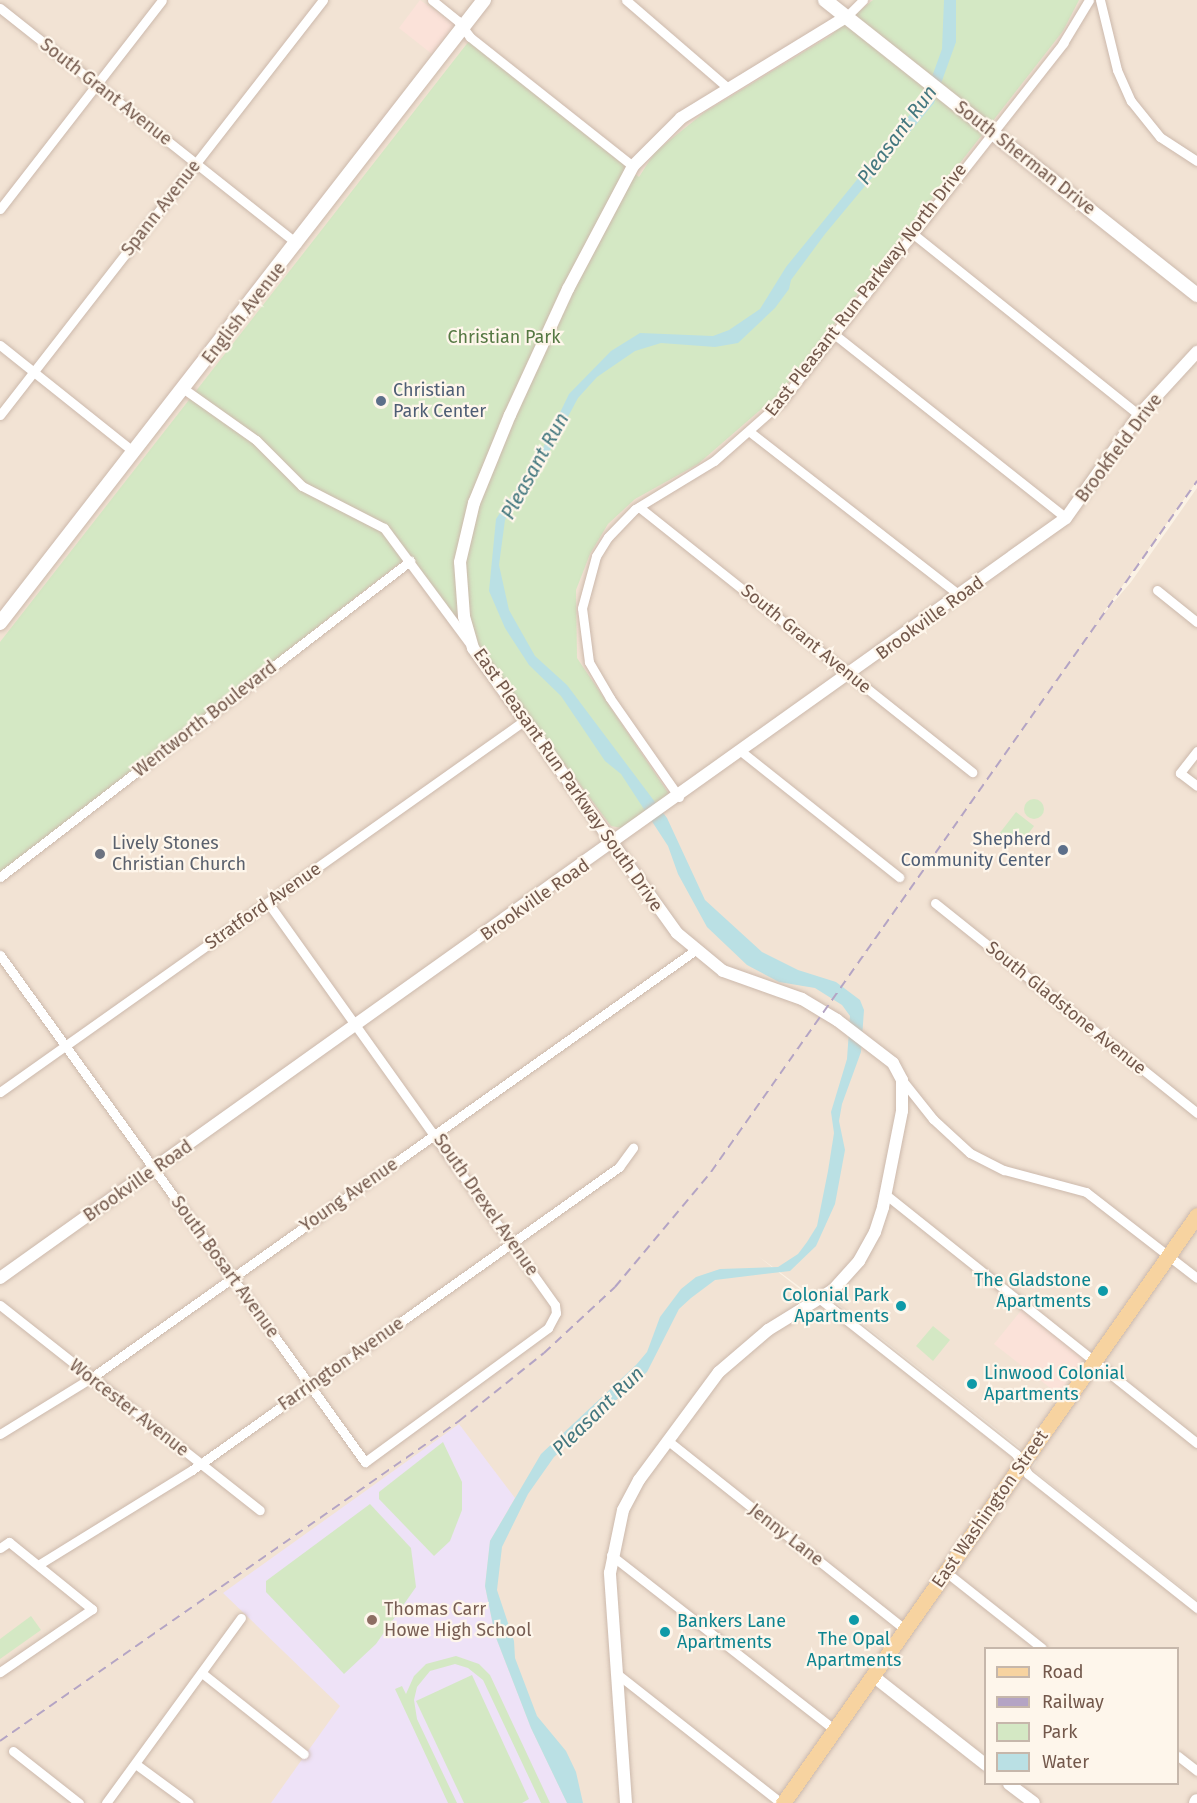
<!DOCTYPE html>
<style>
body{margin:0}
#map{position:relative;width:1197px;height:1803px;overflow:hidden;background:#fbf2e5;font-family:"Fira Sans",sans-serif}
div>[style]{position:absolute}
.residential>*{inset:0;background:#f2e3d4}
.commercial>*{inset:0;background:#fbe2d9}
.education>*{inset:0;background:#eee2f7}
.green>*{inset:0;background:#d4e8c4}
.round{border-radius:50%}
.water>*{inset:0;background:#bae0e4}
.roads{filter:drop-shadow(0 0 2px #ccb9ac) drop-shadow(0 0 2px #ccb9ac)}
.minor>*{height:9px;margin:-4.5px;padding:0 4.5px;transform-origin:4.5px;border-radius:4.5px;background:#fff}
.tertiary>*{height:12px;margin:-6px;padding:0 6px;transform-origin:6px;border-radius:6px;background:#fff}
.secondary>*{height:14px;margin:-7px;padding:0 7px;transform-origin:7px;border-radius:7px;background:#fff}
.primary>*{height:15px;margin:-7.5px;padding:0 7.5px;transform-origin:7.5px;border-radius:7.5px;background:#f7d3a0}
.rail>*{height:2px;margin-top:-1px;transform-origin:0;background:repeating-linear-gradient(90deg,#b4a4c4 0 9px,transparent 0 15px)}
.dots>*{width:16px;height:16px;translate:-50% -50%;box-sizing:border-box;border:3px solid #fef6eb;border-radius:50%}
span{translate:-50% -50%;white-space:nowrap;text-align:center;line-height:1.15;-webkit-text-stroke:4.5px #fef6eb;paint-order:stroke}
.street-label{font-size:18px;color:#73584b}
.park-label{font-size:18px;color:#557843}
.service-label{font-size:18px;color:#4e5e75}
.left{translate:0 -50%;text-align:left}
.right{translate:-100% -50%;text-align:right}
.worship-label{font-size:18px;color:#5b616d}
.culture-label{font-size:18px;color:#0d838f}
.education-label{font-size:18px;color:#785e54}
.water-label{font-size:20px;color:#43777f;font-style:italic}
.legend{position:absolute;left:984px;top:1647px;width:195px;height:138px;box-sizing:border-box;background:#fef6eb;border:2px solid #c6b7ab;margin:0;padding:8px 10px;list-style:none;font-size:18px;color:#73584b}
.legend li{display:flex;align-items:center;gap:12px;height:30px}
.legend b{width:30px;border:2px solid #c6b7ab}
</style>
<div id="map">
<div class="residential">
<i style="clip-path:polygon(evenodd,0 0,1197px 0,1197px 481px,1096px 623px,1131px 582px,1197px 488px,1197px 1600px,1032px 1469px,1037px 1461px,834px 1301px,819px 1291px,812px 1296px,758px 1256px,1013px 1458px,1025px 1478px,1197px 1612px,1197px 1803px,0 1803px,0 0,986px 1648px,1178px 1648px,1178px 1784px,986px 1784px,986px 1648px)"></i>
</div>
<div class="commercial">
<i style="clip-path:polygon(420px 0,455px 24px,432px 54px,399px 28px)"></i>
<i style="clip-path:polygon(1023px 1308px,1084px 1357px,1058px 1394px,994px 1344px)"></i>
</div>
<div class="education">
<i style="clip-path:polygon(459px 1424px,515px 1498px,490px 1541px,485px 1586px,495px 1635px,531px 1728px,567px 1803px,271px 1803px,340px 1706px,223px 1593px)"></i>
</div>
<div class="green">
<i style="clip-path:polygon(873px 0,1079px 0,1063px 31px,782px 391px,698px 464px,635px 499px,608px 524px,590px 554px,576px 590px,577px 658px,671px 797px,622px 828px,611px 826px,409px 556px,0 873px,0 642px,469px 41px,639px 177px,655px 152px,705px 112px,830px 36px)"></i>
<i class="round" style="left:1024px;top:799px;width:20px;height:20px"></i>
<i style="clip-path:polygon(1016px 812px,1034px 826px,1018px 848px,999px 834px)"></i>
<i style="clip-path:polygon(933px 1326px,950px 1340px,933px 1361px,916px 1346px)"></i>
<i style="clip-path:polygon(443px 1442px,462px 1482px,462px 1510px,450px 1541px,434px 1556px,379px 1499px,379px 1492px)"></i>
<i style="clip-path:polygon(370px 1504px,411px 1548px,416px 1587px,376px 1644px,344px 1674px,266px 1592px,266px 1581px)"></i>
<i style="clip-path:polygon(31px 1616px,41px 1630px,0 1659px,0 1639px)"></i>
<i style="clip-path:polygon(456px 1656px,479px 1664px,490px 1675px,550px 1803px,541px 1803px,483px 1680px,468px 1668px,455px 1664px,430px 1671px,417px 1687px,414px 1700px,417px 1719px,457px 1803px,448px 1803px,395px 1689px,402px 1686px,406px 1694px,414px 1676px,426px 1664px)"></i>
<i style="clip-path:polygon(472px 1675px,529px 1799px,522px 1803px,464px 1803px,416px 1701px)"></i>
</div>
<div class="water">
<i style="clip-path:polygon(944px 0,956px 0,956px 42px,934px 103px,825px 234px,791px 280px,789px 289px,775px 308px,738px 343px,715px 347px,661px 343px,635px 351px,597px 377px,578px 398px,547px 456px,505px 520px,499px 565px,509px 610px,535px 656px,567px 685px,667px 818px,705px 900px,762px 952px,798px 970px,836px 982px,860px 1000px,864px 1010px,861px 1052px,842px 1104px,839px 1121px,845px 1150px,835px 1204px,816px 1246px,790px 1271px,715px 1280px,691px 1298px,679px 1309px,647px 1372px,554px 1457px,528px 1494px,502px 1547px,497px 1590px,514px 1641px,515px 1658px,537px 1716px,566px 1751px,576px 1772px,583px 1803px,567px 1803px,531px 1728px,495px 1635px,485px 1586px,490px 1541px,541px 1454px,636px 1365px,647px 1352px,660px 1317px,681px 1289px,696px 1277px,720px 1269px,778px 1267px,798px 1254px,807px 1242px,817px 1226px,828px 1171px,834px 1133px,831px 1112px,847px 1059px,850px 1016px,842px 1005px,815px 988px,779px 982px,747px 965px,707px 927px,678px 874px,668px 846px,621px 774px,605px 761px,561px 696px,529px 665px,505px 628px,489px 591px,496px 519px,541px 452px,569px 394px,611px 351px,640px 333px,713px 336px,729px 330px,760px 309px,786px 267px,925px 96px,942px 49px)"></i>
</div>
<div class="roads">
<div class="minor">
<i style="left:432px;top:0;width:33px;rotate:39deg"></i>
<i style="left:458px;top:21px;width:20px;rotate:53deg"></i>
<i style="left:470px;top:37px;width:208px;rotate:38.4deg"></i>
<i style="left:626px;top:0;width:135px;rotate:40.8deg"></i>
<i style="left:1100px;top:0;width:72px;rotate:76.3deg"></i>
<i style="left:1117px;top:70px;width:34px;rotate:66deg"></i>
<i style="left:1131px;top:101px;width:46px;rotate:51.1deg"></i>
<i style="left:1160px;top:137px;width:44px;rotate:33deg"></i>
<i style="left:0;top:8px;width:379px;rotate:38.4deg"></i>
<i style="left:846px;top:17px;width:24px;rotate:-45deg"></i>
<i style="left:0;top:209px;width:264px;rotate:-52.2deg"></i>
<i style="left:912px;top:233px;width:291px;rotate:38.7deg"></i>
<i style="left:834px;top:334px;width:296px;rotate:38.4deg"></i>
<i style="left:0;top:345px;width:171px;rotate:38.6deg"></i>
<i style="left:184px;top:389px;width:88px;rotate:35.3deg"></i>
<i style="left:256px;top:440px;width:65px;rotate:45deg"></i>
<i style="left:302px;top:486px;width:92px;rotate:27.1deg"></i>
<i style="left:384px;top:528px;width:141px;rotate:53.4deg"></i>
<i style="left:0;top:415px;width:526px;rotate:-52.11deg"></i>
<i style="left:750px;top:432px;width:267px;rotate:37.9deg"></i>
<i style="left:639px;top:507px;width:426px;rotate:38.5deg"></i>
<i style="left:1157px;top:590px;width:51px;rotate:38.7deg"></i>
<i style="left:1197px;top:751px;width:28px;rotate:128deg"></i>
<i style="left:1180px;top:773px;width:21px;rotate:37deg"></i>
<i style="left:742px;top:752px;width:201px;rotate:38.5deg"></i>
<i style="left:679px;top:797px;width:121px;rotate:-124.9deg"></i>
<i style="left:610px;top:698px;width:42px;rotate:-120.3deg"></i>
<i style="left:589px;top:662px;width:54px;rotate:-97.4deg"></i>
<i style="left:582px;top:608px;width:54px;rotate:-74.9deg"></i>
<i style="left:596px;top:556px;width:22px;rotate:-58deg"></i>
<i style="left:608px;top:537px;width:39px;rotate:-46deg"></i>
<i style="left:635px;top:509px;width:92px;rotate:-31.3deg"></i>
<i style="left:714px;top:461px;width:89px;rotate:-41.4deg"></i>
<i style="left:781px;top:402px;width:457px;rotate:-51.8deg"></i>
<i style="left:1063px;top:43px;width:50px;rotate:-58.8deg"></i>
<i style="left:0;top:877px;width:518px;rotate:-37.62deg"></i>
<i style="left:935px;top:903px;width:336px;rotate:38.7deg"></i>
<i style="left:0;top:955px;width:625px;rotate:54.25deg"></i>
<i style="left:365px;top:1462px;width:227px;rotate:-36.2deg"></i>
<i style="left:548px;top:1328px;width:17px;rotate:-62deg"></i>
<i style="left:556px;top:1313px;width:8px;rotate:-97deg"></i>
<i style="left:555px;top:1305px;width:494px;rotate:-125.5deg"></i>
<i style="left:902px;top:1080px;width:50px;rotate:51.5deg"></i>
<i style="left:933px;top:1119px;width:50px;rotate:42.6deg"></i>
<i style="left:970px;top:1153px;width:38px;rotate:27deg"></i>
<i style="left:1004px;top:1170px;width:85px;rotate:15deg"></i>
<i style="left:1086px;top:1192px;width:140px;rotate:37.8deg"></i>
<i style="left:0;top:1092px;width:643px;rotate:-35.32deg"></i>
<i style="left:885px;top:1194px;width:399px;rotate:38.6deg"></i>
<i style="left:820px;top:1299px;width:250px;rotate:38.3deg"></i>
<i style="left:1016px;top:1454px;width:23px;rotate:59deg"></i>
<i style="left:1028px;top:1474px;width:216px;rotate:38.4deg"></i>
<i style="left:0;top:1305px;width:331px;rotate:38.3deg"></i>
<i style="left:0;top:1434px;width:107px;rotate:-31.6deg"></i>
<i style="left:91px;top:1378px;width:739px;rotate:-35.3deg"></i>
<i style="left:667px;top:1440px;width:304px;rotate:38.5deg"></i>
<i style="left:0;top:1548px;width:11px;rotate:-34deg"></i>
<i style="left:9px;top:1542px;width:107px;rotate:38.9deg"></i>
<i style="left:92px;top:1609px;width:112px;rotate:145.6deg"></i>
<i style="left:611px;top:1555px;width:284px;rotate:38deg"></i>
<i style="left:38px;top:1565px;width:181px;rotate:-31.7deg"></i>
<i style="left:192px;top:1470px;width:524px;rotate:-35.36deg"></i>
<i style="left:619px;top:1167px;width:24px;rotate:-54deg"></i>
<i style="left:946px;top:1572px;width:122px;rotate:38.4deg"></i>
<i style="left:202px;top:1673px;width:130px;rotate:38.5deg"></i>
<i style="left:616px;top:1673px;width:210px;rotate:38.2deg"></i>
<i style="left:13px;top:1751px;width:84px;rotate:38.2deg"></i>
<i style="left:1178px;top:1756px;width:24px;rotate:38deg"></i>
<i style="left:137px;top:1765px;width:64px;rotate:36.2deg"></i>
<i style="left:106px;top:1803px;width:229px;rotate:-53.9deg"></i>
</div>
<div class="tertiary">
<i style="left:0;top:1278px;width:1309px;rotate:-35.49deg"></i>
<i style="left:1066px;top:518px;width:126px;rotate:-54.7deg"></i>
<i style="left:1139px;top:415px;width:86px;rotate:-47.4deg"></i>
<i style="left:873px;top:1676px;width:144px;rotate:38.2deg"></i>
<i style="left:1009px;top:1784px;width:31px;rotate:37deg"></i>
<i style="left:626px;top:1803px;width:231px;rotate:-94deg"></i>
<i style="left:610px;top:1573px;width:64px;rotate:-78.3deg"></i>
<i style="left:623px;top:1510px;width:34px;rotate:-62deg"></i>
<i style="left:639px;top:1480px;width:134px;rotate:-53.5deg"></i>
<i style="left:719px;top:1372px;width:65px;rotate:-40.6deg"></i>
<i style="left:768px;top:1330px;width:76px;rotate:-31.6deg"></i>
<i style="left:833px;top:1290px;width:39px;rotate:-48deg"></i>
<i style="left:859px;top:1261px;width:33px;rotate:-61deg"></i>
<i style="left:875px;top:1232px;width:26px;rotate:-72deg"></i>
<i style="left:883px;top:1207px;width:98px;rotate:-78.8deg"></i>
<i style="left:902px;top:1111px;width:31px;rotate:-90deg"></i>
<i style="left:902px;top:1080px;width:19px;rotate:-118deg"></i>
<i style="left:893px;top:1063px;width:71px;rotate:-142.5deg"></i>
<i style="left:837px;top:1020px;width:41px;rotate:-149deg"></i>
<i style="left:802px;top:999px;width:84px;rotate:-160.5deg"></i>
<i style="left:723px;top:971px;width:60px;rotate:-140.4deg"></i>
<i style="left:677px;top:933px;width:350px;rotate:-125.6deg"></i>
<i style="left:473px;top:648px;width:33px;rotate:-106deg"></i>
<i style="left:464px;top:616px;width:54px;rotate:-94.2deg"></i>
<i style="left:460px;top:562px;width:61px;rotate:-76.7deg"></i>
<i style="left:474px;top:503px;width:95px;rotate:-67.8deg"></i>
<i style="left:510px;top:415px;width:139px;rotate:-65.3deg"></i>
<i style="left:568px;top:289px;width:139px;rotate:-62.1deg"></i>
<i style="left:633px;top:166px;width:68px;rotate:-45deg"></i>
<i style="left:681px;top:118px;width:193px;rotate:-31.5deg"></i>
</div>
<div class="secondary">
<i style="left:825px;top:0;width:475px;rotate:38.4deg"></i>
<i style="left:0;top:623px;width:789px;rotate:-52.16deg"></i>
<i style="left:1196px;top:1803px;width:2px;rotate:-63deg"></i>
</div>
<div class="primary">
<i style="left:783px;top:1803px;width:719px;rotate:-54.85deg"></i>
</div>
</div>
<div class="rail">
<i style="left:0;top:1741px;width:560px;rotate:-34.88deg"></i>
<i style="left:459px;top:1421px;width:109px;rotate:-38.7deg"></i>
<i style="left:544px;top:1353px;width:97px;rotate:-42.9deg"></i>
<i style="left:615px;top:1287px;width:150px;rotate:-50.1deg"></i>
<i style="left:711px;top:1172px;width:845px;rotate:-54.88deg"></i>
</div>
<div class="dots">
<i style="left:381px;top:401px;background:#5c6f8a"></i>
<i style="left:1063px;top:850px;background:#5c6f8a"></i>
<i style="left:100px;top:854px;background:#6b7280"></i>
<i style="left:1103px;top:1291px;background:#0f9aa8"></i>
<i style="left:901px;top:1306px;background:#0f9aa8"></i>
<i style="left:972px;top:1384px;background:#0f9aa8"></i>
<i style="left:372px;top:1620px;background:#8d6e63"></i>
<i style="left:854px;top:1620px;background:#0f9aa8"></i>
<i style="left:665px;top:1632px;background:#0f9aa8"></i>
</div>
<div class="street-label">
<span style="left:106px;top:92px;rotate:38deg">South Grant Avenue</span>
<span style="left:1025px;top:158px;rotate:38deg">South Sherman Drive</span>
<span style="left:161px;top:208px;rotate:-52deg">Spann Avenue</span>
<span style="left:866px;top:290px;rotate:-52deg">East Pleasant Run Parkway North Drive</span>
<span style="left:244px;top:313px;rotate:-52deg">English Avenue</span>
<span style="left:1119px;top:448px;rotate:-53deg">Brookfield Drive</span>
<span style="left:930px;top:618px;rotate:-36deg">Brookville Road</span>
<span style="left:806px;top:639px;rotate:39deg">South Grant Avenue</span>
<span style="left:205px;top:719px;rotate:-38deg">Wentworth Boulevard</span>
<span style="left:568px;top:780px;rotate:55deg">East Pleasant Run Parkway South Drive</span>
<span style="left:535px;top:900px;rotate:-35deg">Brookville Road</span>
<span style="left:263px;top:906px;rotate:-35deg">Stratford Avenue</span>
<span style="left:1066px;top:1008px;rotate:39deg">South Gladstone Avenue</span>
<span style="left:138px;top:1181px;rotate:-35deg">Brookville Road</span>
<span style="left:349px;top:1195px;rotate:-35deg">Young Avenue</span>
<span style="left:486px;top:1205px;rotate:55deg">South Drexel Avenue</span>
<span style="left:225px;top:1267px;rotate:54deg">South Bosart Avenue</span>
<span style="left:341px;top:1364px;rotate:-35deg">Farrington Avenue</span>
<span style="left:129px;top:1408px;rotate:38deg">Worcester Avenue</span>
<span style="left:990px;top:1509px;rotate:-55deg">East Washington Street</span>
<span style="left:786px;top:1535px;rotate:38deg">Jenny Lane</span>
</div>
<div class="park-label">
<span style="left:504px;top:337px">Christian Park</span>
</div>
<div class="service-label">
<span class="left" style="left:393px;top:401px">Christian<br>Park Center</span>
<span class="right" style="left:1051px;top:850px">Shepherd<br>Community Center</span>
</div>
<div class="worship-label">
<span class="left" style="left:112px;top:854px">Lively Stones<br>Christian Church</span>
</div>
<div class="culture-label">
<span class="right" style="left:1091px;top:1291px">The Gladstone<br>Apartments</span>
<span class="right" style="left:889px;top:1306px">Colonial Park<br>Apartments</span>
<span class="left" style="left:984px;top:1384px">Linwood Colonial<br>Apartments</span>
<span class="left" style="left:677px;top:1632px">Bankers Lane<br>Apartments</span>
<span style="left:854px;top:1650px">The Opal<br>Apartments</span>
</div>
<div class="education-label">
<span class="left" style="left:384px;top:1620px">Thomas Carr<br>Howe High School</span>
</div>
<div class="water-label">
<span style="left:897px;top:135px;rotate:-53deg">Pleasant Run</span>
<span style="left:535px;top:466px;rotate:-61deg">Pleasant Run</span>
<span style="left:598px;top:1411px;rotate:-44deg">Pleasant Run</span>
</div>
<ul class="legend">
<li><b style="height:8px;background:#f7d3a0"></b>Road</li>
<li><b style="height:8px;background:#b4a4c4"></b>Railway</li>
<li><b style="height:16px;background:#d4e8c4"></b>Park</li>
<li><b style="height:16px;background:#bae0e4"></b>Water</li>
</ul>
</div>
